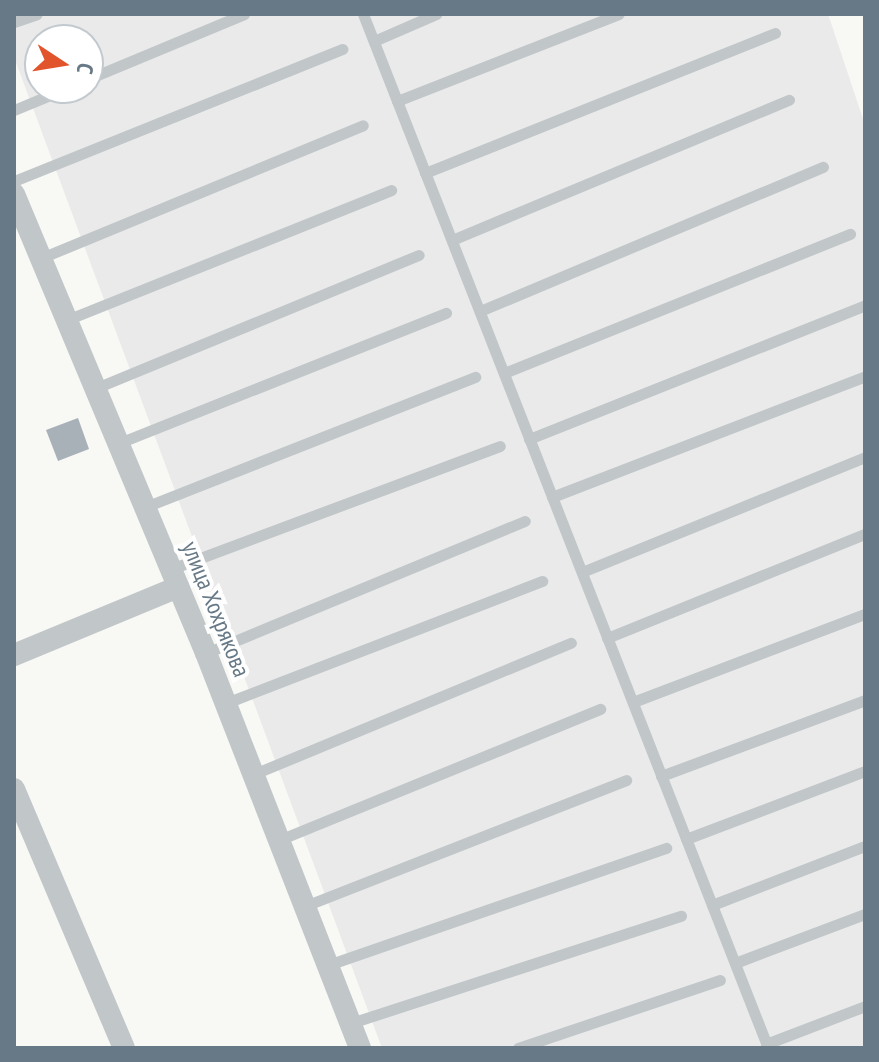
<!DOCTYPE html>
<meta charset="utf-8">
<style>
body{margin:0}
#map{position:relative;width:879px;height:1062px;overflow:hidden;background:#f8f8f5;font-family:"PT Sans Narrow",sans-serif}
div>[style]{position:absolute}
.built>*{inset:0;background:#e9eae9}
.building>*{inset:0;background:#a8b1b7}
.service>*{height:11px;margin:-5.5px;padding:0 5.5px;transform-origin:5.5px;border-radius:5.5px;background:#c1c6c9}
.minor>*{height:22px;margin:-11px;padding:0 11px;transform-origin:11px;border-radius:11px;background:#c1c6c9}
span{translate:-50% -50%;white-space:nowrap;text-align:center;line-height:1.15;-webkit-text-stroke:8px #fff;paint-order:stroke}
.street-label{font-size:24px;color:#677986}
.frame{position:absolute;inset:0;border:16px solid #677986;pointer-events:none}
.north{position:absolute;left:24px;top:24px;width:80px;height:80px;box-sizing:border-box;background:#fff;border:2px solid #c2c9cf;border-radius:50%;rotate:102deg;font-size:22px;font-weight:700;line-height:32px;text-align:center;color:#677986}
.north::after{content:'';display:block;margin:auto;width:28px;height:36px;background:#e2542c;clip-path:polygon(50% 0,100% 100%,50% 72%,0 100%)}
</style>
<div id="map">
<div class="built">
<i style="clip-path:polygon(evenodd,14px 14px,828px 14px,865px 125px,865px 1048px,382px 1048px,14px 57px,14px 14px,40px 40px,88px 40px,88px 88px,40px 88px,40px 40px)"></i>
</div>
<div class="building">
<i style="clip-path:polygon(78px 418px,89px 449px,58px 461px,46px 430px)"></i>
</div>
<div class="service">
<i style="left:363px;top:14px;width:1110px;rotate:68.61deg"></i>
<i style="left:14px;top:22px;width:24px;rotate:-19deg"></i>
<i style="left:374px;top:41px;width:68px;rotate:-23.5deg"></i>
<i style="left:88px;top:79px;width:169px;rotate:-22.6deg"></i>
<i style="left:397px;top:101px;width:238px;rotate:-21.4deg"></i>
<i style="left:14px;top:110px;width:57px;rotate:-22.5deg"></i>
<i style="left:425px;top:173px;width:377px;rotate:-21.8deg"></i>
<i style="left:14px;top:181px;width:354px;rotate:-21.9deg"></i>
<i style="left:452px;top:240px;width:365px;rotate:-22.6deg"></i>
<i style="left:41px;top:258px;width:348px;rotate:-22.4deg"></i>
<i style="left:480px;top:311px;width:372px;rotate:-22.8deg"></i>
<i style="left:69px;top:319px;width:347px;rotate:-21.8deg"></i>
<i style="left:504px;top:373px;width:373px;rotate:-21.9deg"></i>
<i style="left:96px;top:388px;width:349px;rotate:-22.4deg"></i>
<i style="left:529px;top:439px;width:362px;rotate:-21.7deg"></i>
<i style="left:119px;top:443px;width:352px;rotate:-21.7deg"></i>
<i style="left:552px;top:497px;width:336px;rotate:-21.1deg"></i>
<i style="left:145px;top:507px;width:355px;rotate:-21.5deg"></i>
<i style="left:171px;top:569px;width:351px;rotate:-20.5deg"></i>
<i style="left:582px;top:572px;width:305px;rotate:-22.1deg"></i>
<i style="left:607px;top:638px;width:278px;rotate:-22deg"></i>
<i style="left:206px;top:653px;width:345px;rotate:-22.5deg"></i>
<i style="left:633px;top:702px;width:248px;rotate:-20.8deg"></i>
<i style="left:226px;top:703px;width:339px;rotate:-21.1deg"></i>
<i style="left:254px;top:774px;width:343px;rotate:-22.5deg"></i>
<i style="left:661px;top:776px;width:218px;rotate:-20.4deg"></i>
<i style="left:686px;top:839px;width:191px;rotate:-20.8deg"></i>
<i style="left:279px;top:840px;width:347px;rotate:-22.2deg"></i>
<i style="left:712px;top:905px;width:164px;rotate:-21.1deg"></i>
<i style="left:305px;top:906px;width:345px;rotate:-21.4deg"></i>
<i style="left:735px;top:963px;width:139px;rotate:-20.7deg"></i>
<i style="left:328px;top:965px;width:358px;rotate:-19.1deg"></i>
<i style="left:351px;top:1023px;width:347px;rotate:-18deg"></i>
<i style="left:766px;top:1044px;width:106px;rotate:-21deg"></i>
<i style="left:518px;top:1048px;width:213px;rotate:-18.6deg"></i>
</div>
<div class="minor">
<i style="left:14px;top:194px;width:498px;rotate:67.3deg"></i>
<i style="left:206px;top:653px;width:424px;rotate:68.7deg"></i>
<i style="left:14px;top:655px;width:178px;rotate:-22.5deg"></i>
<i style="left:14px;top:789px;width:281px;rotate:67deg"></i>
</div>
<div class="street-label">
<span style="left:216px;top:609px;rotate:68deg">улица Хохрякова</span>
</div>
<div class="frame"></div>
<div class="north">С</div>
</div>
